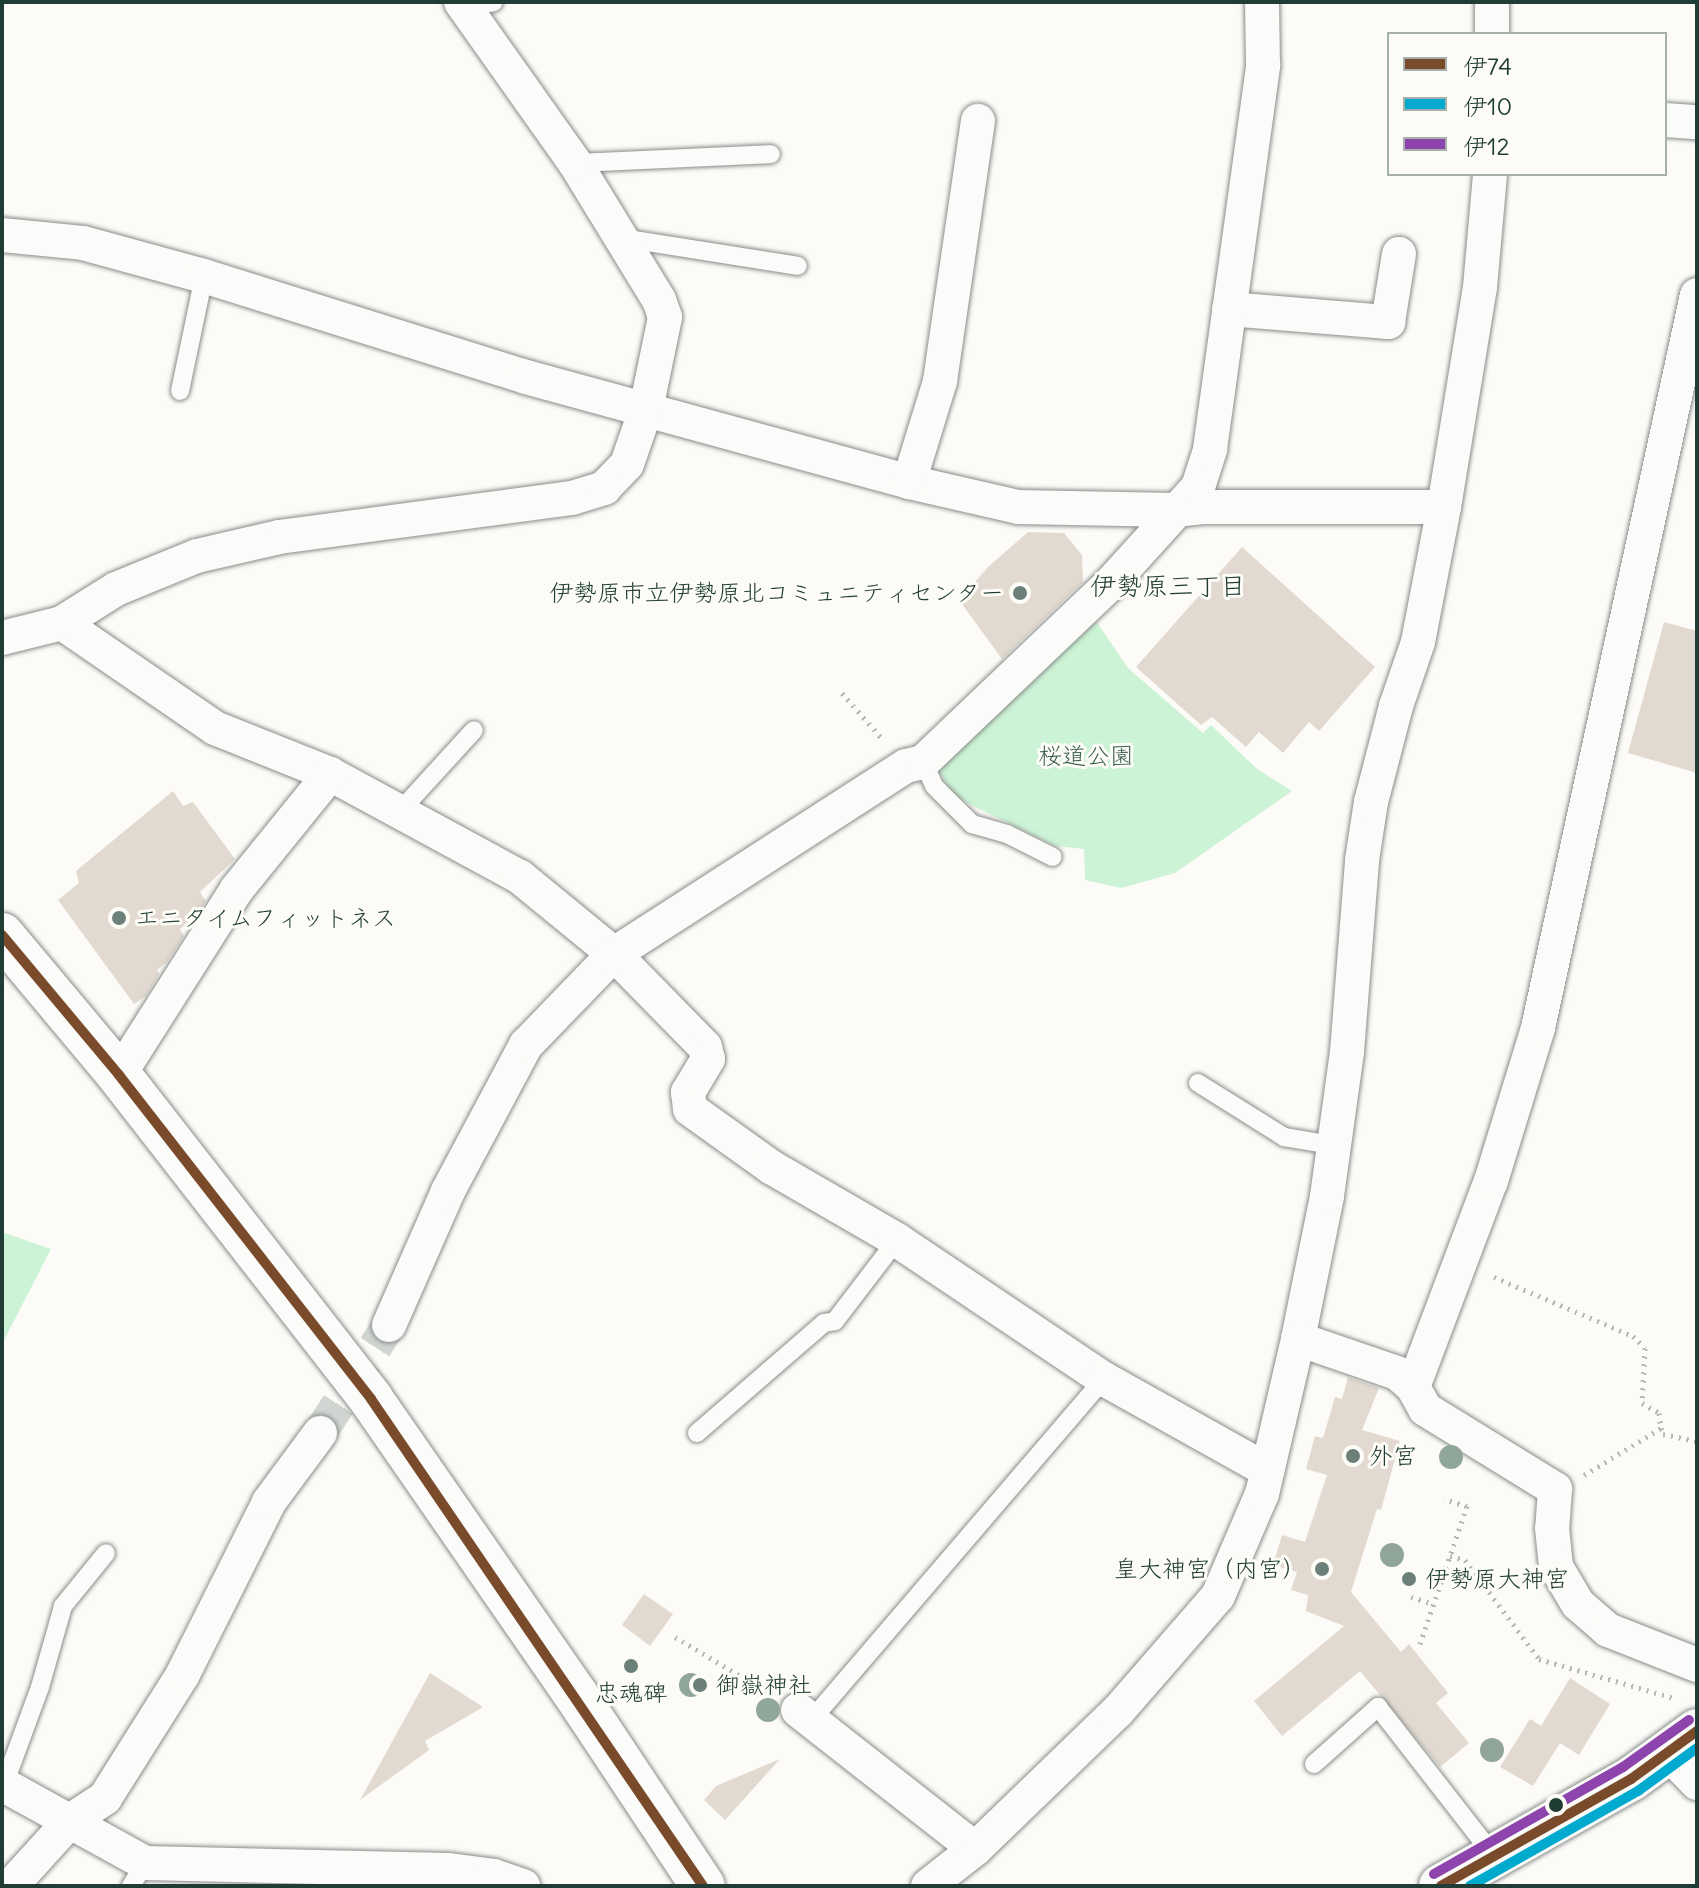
<!DOCTYPE html>
<meta charset="utf-8">
<style>
body{margin:0}
#map{position:relative;width:1699px;height:1888px;overflow:hidden;background:#fcfbf8;font-family:Delius,"Klee One",sans-serif}
div>[style]{position:absolute}
.green>*{inset:0;background:#ccf3d5}
.building>*{inset:0;background:#e2dad0}
.street-tunnel>*{height:34px;margin-top:-17px;transform-origin:0;background:repeating-linear-gradient(90deg,#d0d5d1 0 34px,transparent 0 51px)}
.path>*{height:5px;margin-top:-2.5px;transform-origin:0;background:repeating-linear-gradient(90deg,#b5b8b6 0 2px,transparent 0 8px)}
.roads{filter:drop-shadow(0 0 2px #888d8a) drop-shadow(0 0 2px #888d8a)}
.lane>*{height:18px;margin:-9px;padding:0 9px;transform-origin:9px;border-radius:9px;background:#fbfbf9}
.street>*{height:34px;margin:-17px;padding:0 17px;transform-origin:17px;border-radius:17px;background:#fbfbf9}
.primary>*{height:44px;margin:-22px;padding:0 22px;transform-origin:22px;border-radius:22px;background:#fbfbf9}
.highway>*{height:44px;margin:-22px;padding:0 22px;transform-origin:22px;border-radius:22px;background:#fbfbf9}
.bus-1>*{height:10px;margin:-5px;padding:0 5px;transform-origin:5px;border-radius:5px;background:#7a4b2a}
.bus-2>*{height:10px;margin:-5px;padding:0 5px;transform-origin:5px;border-radius:5px;background:#00a9ce}
.bus-3>*{height:10px;margin:-5px;padding:0 5px;transform-origin:5px;border-radius:5px;background:#8e44ad}
.trees>*{width:24px;height:24px;margin:-12px;border-radius:50%;background:#91a69b}
.dots>*{width:22px;height:22px;translate:-50% -50%;box-sizing:border-box;border:4px solid #fdfcf7;border-radius:50%}
span{translate:-50% -50%;white-space:nowrap;text-align:center;line-height:1.15;-webkit-text-stroke:6px #fdfcf7;paint-order:stroke}
.poi-label{font-size:24px;color:#1f3d34}
.right{translate:-100% -50%;text-align:right}
.left{translate:0 -50%;text-align:left}
.park-label{font-size:24px;color:#3a604f}
.neighbourhood-label{font-size:26px;color:#1f3d34}
.frame{position:absolute;inset:0;border:4px solid #1f3d34;pointer-events:none}
.legend{position:absolute;left:1387px;top:32px;width:280px;height:144px;box-sizing:border-box;background:#fdfcf7;border:2px solid #a4b0a9;margin:0;padding:10px 14px;list-style:none;font-size:24px;color:#1f3d34}
.legend li{display:flex;align-items:center;gap:16px;height:40px}
.legend b{width:40px;border:2px solid #a4b0a9}
</style>
<div id="map">
<div class="green">
<i style="clip-path:polygon(1094px 618px,1128px 668px,1203px 733px,1211px 725px,1257px 769px,1292px 791px,1175px 873px,1121px 888px,1085px 880px,1084px 849px,1056px 846px,973px 806px,953px 794px,940px 773px,940px 758px)"></i>
<i style="clip-path:polygon(2px 1232px,51px 1249px,2px 1344px)"></i>
</div>
<div class="building">
<i style="clip-path:polygon(1028px 532px,1064px 533px,1082px 555px,1083px 582px,1002px 659px,959px 600px,988px 567px)"></i>
<i style="clip-path:polygon(1242px 547px,1375px 667px,1319px 731px,1309px 722px,1283px 753px,1259px 732px,1246px 747px,1212px 717px,1201px 725px,1136px 667px)"></i>
<i style="clip-path:polygon(1664px 622px,1697px 631px,1697px 773px,1628px 753px)"></i>
<i style="clip-path:polygon(173px 791px,183px 806px,193px 802px,235px 859px,200px 892px,206px 901px,197px 915px,180px 929px,184px 936px,167px 962px,157px 970px,159px 974px,146px 996px,134px 1004px,58px 900px,79px 883px,76px 871px)"></i>
<i style="clip-path:polygon(1348px 1377px,1379px 1388px,1362px 1430px,1400px 1441px,1381px 1510px,1377px 1509px,1351px 1592px,1401px 1652px,1409px 1644px,1448px 1693px,1436px 1703px,1469px 1743px,1440px 1767px,1360px 1671px,1282px 1736px,1254px 1701px,1344px 1626px,1306px 1611px,1308px 1595px,1291px 1590px,1297px 1572px,1273px 1565px,1282px 1535px,1305px 1542px,1327px 1475px,1306px 1469px,1315px 1436px,1323px 1438px,1335px 1397px,1342px 1399px)"></i>
<i style="clip-path:polygon(644px 1594px,673px 1614px,650px 1646px,622px 1625px)"></i>
<i style="clip-path:polygon(430px 1673px,483px 1707px,425px 1741px,429px 1750px,360px 1800px)"></i>
<i style="clip-path:polygon(1570px 1678px,1610px 1704px,1579px 1755px,1560px 1743px,1533px 1786px,1500px 1767px,1530px 1719px,1541px 1726px)"></i>
<i style="clip-path:polygon(780px 1759px,725px 1820px,704px 1800px,716px 1786px)"></i>
</div>
<div class="street-tunnel">
<i style="left:320px;top:1433px;width:128px;rotate:-57.4deg"></i>
</div>
<div class="path">
<i style="left:842px;top:693px;width:62px;rotate:48.9deg"></i>
<i style="left:1494px;top:1277px;width:151px;rotate:23deg"></i>
<i style="left:1633px;top:1336px;width:17px;rotate:45deg"></i>
<i style="left:1645px;top:1348px;width:55px;rotate:93.1deg"></i>
<i style="left:1642px;top:1403px;width:20px;rotate:30deg"></i>
<i style="left:1659px;top:1413px;width:15px;rotate:82deg"></i>
<i style="left:1584px;top:1475px;width:90px;rotate:-31.4deg"></i>
<i style="left:1661px;top:1428px;width:6px;rotate:72deg"></i>
<i style="left:1663px;top:1434px;width:35px;rotate:12deg"></i>
<i style="left:1450px;top:1556px;width:16px;rotate:15deg"></i>
<i style="left:1465px;top:1560px;width:124px;rotate:53.2deg"></i>
<i style="left:1539px;top:1659px;width:141px;rotate:16.1deg"></i>
<i style="left:1411px;top:1597px;width:24px;rotate:17deg"></i>
<i style="left:675px;top:1637px;width:109px;rotate:30.8deg"></i>
<i style="left:1420px;top:1644px;width:146px;rotate:-71.2deg"></i>
<i style="left:1467px;top:1506px;width:24px;rotate:-163deg"></i>
</div>
<div class="roads">
<div class="lane">
<i style="left:464px;top:7px;width:30px;rotate:-9deg"></i>
<i style="left:575px;top:163px;width:196px;rotate:-2.6deg"></i>
<i style="left:622px;top:238px;width:178px;rotate:9deg"></i>
<i style="left:180px;top:391px;width:117px;rotate:-78.2deg"></i>
<i style="left:923px;top:762px;width:26px;rotate:65deg"></i>
<i style="left:934px;top:786px;width:54px;rotate:45deg"></i>
<i style="left:972px;top:824px;width:36px;rotate:16deg"></i>
<i style="left:1007px;top:834px;width:51px;rotate:26.6deg"></i>
<i style="left:401px;top:810px;width:108px;rotate:-47.6deg"></i>
<i style="left:1198px;top:1083px;width:102px;rotate:32.1deg"></i>
<i style="left:1284px;top:1137px;width:49px;rotate:9.5deg"></i>
<i style="left:697px;top:1433px;width:168px;rotate:-40.9deg"></i>
<i style="left:824px;top:1323px;width:11px;rotate:-10deg"></i>
<i style="left:835px;top:1321px;width:102px;rotate:-52.6deg"></i>
<i style="left:813px;top:1718px;width:447px;rotate:-49.4deg"></i>
<i style="left:1314px;top:1764px;width:86px;rotate:-41.7deg"></i>
<i style="left:1378px;top:1707px;width:189px;rotate:52.1deg"></i>
<i style="left:4px;top:1785px;width:104px;rotate:-69.8deg"></i>
<i style="left:40px;top:1687px;width:84px;rotate:-74.1deg"></i>
<i style="left:63px;top:1606px;width:68px;rotate:-50.9deg"></i>
<i style="left:131px;top:1886px;width:27px;rotate:-59deg"></i>
</div>
<div class="street">
<i style="left:1492px;top:2px;width:32px;rotate:90deg"></i>
<i style="left:1665px;top:120px;width:32px;rotate:4deg"></i>
<i style="left:2px;top:235px;width:81px;rotate:5.6deg"></i>
<i style="left:83px;top:243px;width:125px;rotate:15.3deg"></i>
<i style="left:204px;top:276px;width:337px;rotate:17.4deg"></i>
<i style="left:526px;top:377px;width:397px;rotate:15.3deg"></i>
<i style="left:909px;top:482px;width:112px;rotate:12.9deg"></i>
<i style="left:1018px;top:507px;width:157px;rotate:1.1deg"></i>
<i style="left:1175px;top:510px;width:28px;rotate:-6deg"></i>
<i style="left:1203px;top:507px;width:241px"></i>
<i style="left:1229px;top:309px;width:160px;rotate:4.7deg"></i>
<i style="left:1388px;top:322px;width:69px;rotate:-80.8deg"></i>
<i style="left:909px;top:482px;width:106px;rotate:-72.9deg"></i>
<i style="left:940px;top:381px;width:263px;rotate:-81.7deg"></i>
<i style="left:62px;top:623px;width:186px;rotate:34.5deg"></i>
<i style="left:215px;top:728px;width:124px;rotate:21.8deg"></i>
<i style="left:330px;top:774px;width:216px;rotate:28.5deg"></i>
<i style="left:520px;top:877px;width:122px;rotate:39.3deg"></i>
<i style="left:614px;top:954px;width:130px;rotate:45.6deg"></i>
<i style="left:705px;top:1047px;width:12px;rotate:76deg"></i>
<i style="left:708px;top:1059px;width:39px;rotate:121deg"></i>
<i style="left:688px;top:1092px;width:17px;rotate:83deg"></i>
<i style="left:690px;top:1109px;width:100px;rotate:35.6deg"></i>
<i style="left:771px;top:1167px;width:146px;rotate:30.1deg"></i>
<i style="left:897px;top:1240px;width:249px;rotate:33.9deg"></i>
<i style="left:1104px;top:1379px;width:187px;rotate:29.2deg"></i>
<i style="left:2px;top:638px;width:62px;rotate:-14deg"></i>
<i style="left:62px;top:623px;width:64px;rotate:-32.2deg"></i>
<i style="left:116px;top:589px;width:87px;rotate:-22.2deg"></i>
<i style="left:197px;top:556px;width:84px;rotate:-13deg"></i>
<i style="left:279px;top:537px;width:296px;rotate:-7.6deg"></i>
<i style="left:572px;top:498px;width:34px;rotate:-17deg"></i>
<i style="left:604px;top:488px;width:33px;rotate:-46deg"></i>
<i style="left:627px;top:464px;width:58px;rotate:-70.9deg"></i>
<i style="left:646px;top:409px;width:94px;rotate:-78.3deg"></i>
<i style="left:665px;top:317px;width:18px;rotate:-109deg"></i>
<i style="left:659px;top:300px;width:161px;rotate:-121.5deg"></i>
<i style="left:575px;top:163px;width:197px;rotate:-125.3deg"></i>
<i style="left:119px;top:1075px;width:220px;rotate:-57.6deg"></i>
<i style="left:237px;top:889px;width:148px;rotate:-51deg"></i>
<i style="left:389px;top:1325px;width:146px;rotate:-66.2deg"></i>
<i style="left:448px;top:1191px;width:166px;rotate:-61.9deg"></i>
<i style="left:526px;top:1045px;width:127px;rotate:-46deg"></i>
<i style="left:614px;top:954px;width:347px;rotate:-32.8deg"></i>
<i style="left:906px;top:766px;width:17px;rotate:-13deg"></i>
<i style="left:923px;top:762px;width:260px;rotate:-43.6deg"></i>
<i style="left:1111px;top:583px;width:130px;rotate:-47.8deg"></i>
<i style="left:1198px;top:487px;width:40px;rotate:-72deg"></i>
<i style="left:1210px;top:449px;width:388px;rotate:-82.1deg"></i>
<i style="left:1263px;top:65px;width:63px;rotate:-90.9deg"></i>
<i style="left:1298px;top:1339px;width:146px;rotate:-78.5deg"></i>
<i style="left:1327px;top:1196px;width:145px;rotate:-82.1deg"></i>
<i style="left:1347px;top:1052px;width:193px;rotate:-85.5deg"></i>
<i style="left:1362px;top:860px;width:59px;rotate:-81.2deg"></i>
<i style="left:1371px;top:802px;width:99px;rotate:-75.4deg"></i>
<i style="left:1396px;top:706px;width:68px;rotate:-71deg"></i>
<i style="left:1418px;top:642px;width:137px;rotate:-79.1deg"></i>
<i style="left:1444px;top:507px;width:223px;rotate:-80.7deg"></i>
<i style="left:1480px;top:287px;width:113px;rotate:-84.9deg"></i>
<i style="left:1413px;top:1387px;width:220px;rotate:-69.3deg"></i>
<i style="left:1491px;top:1181px;width:160px;rotate:-72.9deg"></i>
<i style="left:1538px;top:1028px;width:750px;rotate:-77.76deg"></i>
<i style="left:798px;top:1710px;width:225px;rotate:38.1deg"></i>
<i style="left:1668px;top:1753px;width:42px;rotate:46deg"></i>
<i style="left:2px;top:1784px;width:163px;rotate:28.9deg"></i>
<i style="left:145px;top:1863px;width:304px;rotate:1.3deg"></i>
<i style="left:449px;top:1870px;width:45px;rotate:7.6deg"></i>
<i style="left:494px;top:1876px;width:31px;rotate:19deg"></i>
<i style="left:11px;top:1886px;width:88px;rotate:-47.8deg"></i>
<i style="left:70px;top:1821px;width:42px;rotate:-33.3deg"></i>
<i style="left:105px;top:1798px;width:146px;rotate:-57.8deg"></i>
<i style="left:183px;top:1674px;width:192px;rotate:-63.4deg"></i>
<i style="left:269px;top:1502px;width:86px;rotate:-53.5deg"></i>
<i style="left:928px;top:1886px;width:60px;rotate:-38.2deg"></i>
<i style="left:975px;top:1849px;width:199px;rotate:-44deg"></i>
<i style="left:1118px;top:1711px;width:152px;rotate:-49deg"></i>
<i style="left:1218px;top:1596px;width:111px;rotate:-66.7deg"></i>
<i style="left:1262px;top:1494px;width:159px;rotate:-76.9deg"></i>
<i style="left:1298px;top:1339px;width:105px;rotate:19deg"></i>
<i style="left:1397px;top:1373px;width:21px;rotate:41deg"></i>
<i style="left:1413px;top:1387px;width:25px;rotate:61deg"></i>
<i style="left:1425px;top:1409px;width:153px;rotate:31.6deg"></i>
<i style="left:1555px;top:1489px;width:39px;rotate:94deg"></i>
<i style="left:1552px;top:1528px;width:39px;rotate:84deg"></i>
<i style="left:1556px;top:1567px;width:43px;rotate:59.3deg"></i>
<i style="left:1578px;top:1604px;width:40px;rotate:41deg"></i>
<i style="left:1608px;top:1630px;width:96px;rotate:21.5deg"></i>
</div>
<div class="primary">
<i style="left:1441px;top:1886px;width:218px;rotate:-29.4deg"></i>
<i style="left:1631px;top:1779px;width:82px;rotate:-36deg"></i>
</div>
<div class="highway">
<i style="left:2px;top:935px;width:182px;rotate:50.1deg"></i>
<i style="left:119px;top:1075px;width:410px;rotate:52.1deg"></i>
<i style="left:371px;top:1399px;width:360px;rotate:55.3deg"></i>
<i style="left:576px;top:1695px;width:229px;rotate:56.4deg"></i>
</div>
</div>
<div class="bus-1">
<i style="left:2px;top:935px;width:182px;rotate:50.1deg"></i>
<i style="left:119px;top:1075px;width:410px;rotate:52.1deg"></i>
<i style="left:371px;top:1399px;width:589px;rotate:55.72deg"></i>
<i style="left:1441px;top:1886px;width:218px;rotate:-29.4deg"></i>
<i style="left:1631px;top:1779px;width:82px;rotate:-36deg"></i>
</div>
<div class="bus-2">
<i style="left:1470px;top:1886px;width:193px;rotate:-29.5deg"></i>
<i style="left:1638px;top:1791px;width:73px;rotate:-36.1deg"></i>
</div>
<div class="bus-3">
<i style="left:1434px;top:1874px;width:217px;rotate:-29.5deg"></i>
<i style="left:1623px;top:1767px;width:81px;rotate:-35.5deg"></i>
</div>
<div class="trees">
<i style="left:1451px;top:1457px"></i>
<i style="left:1392px;top:1555px"></i>
<i style="left:691px;top:1685px"></i>
<i style="left:768px;top:1710px"></i>
<i style="left:1492px;top:1750px"></i>
</div>
<div class="dots">
<i style="left:1020px;top:593px;background:#6c8079"></i>
<i style="left:119px;top:918px;background:#6c8079"></i>
<i style="left:1353px;top:1456px;background:#6c8079"></i>
<i style="left:1322px;top:1569px;background:#6c8079"></i>
<i style="left:1409px;top:1579px;background:#6c8079"></i>
<i style="left:631px;top:1666px;background:#6c8079"></i>
<i style="left:700px;top:1685px;background:#6c8079"></i>
<i style="left:1556px;top:1805px;background:#1f3d34"></i>
</div>
<div class="poi-label">
<span class="right" style="left:1004px;top:593px">伊勢原市立伊勢原北コミュニティセンター</span>
<span class="left" style="left:135px;top:918px">エニタイムフィットネス</span>
<span class="left" style="left:1369px;top:1456px">外宮</span>
<span class="right" style="left:1306px;top:1569px">皇大神宮（内宮）</span>
<span class="left" style="left:1425px;top:1579px">伊勢原大神宮</span>
<span class="left" style="left:716px;top:1685px">御嶽神社</span>
<span style="left:631px;top:1693px">忠魂碑</span>
</div>
<div class="park-label">
<span style="left:1086px;top:756px">桜道公園</span>
</div>
<div class="neighbourhood-label">
<span style="left:1168px;top:586px">伊勢原三丁目</span>
</div>
<div class="frame"></div>
<ul class="legend">
<li><b style="height:10px;background:#7a4b2a"></b>伊74</li>
<li><b style="height:10px;background:#00a9ce"></b>伊10</li>
<li><b style="height:10px;background:#8e44ad"></b>伊12</li>
</ul>
</div>
